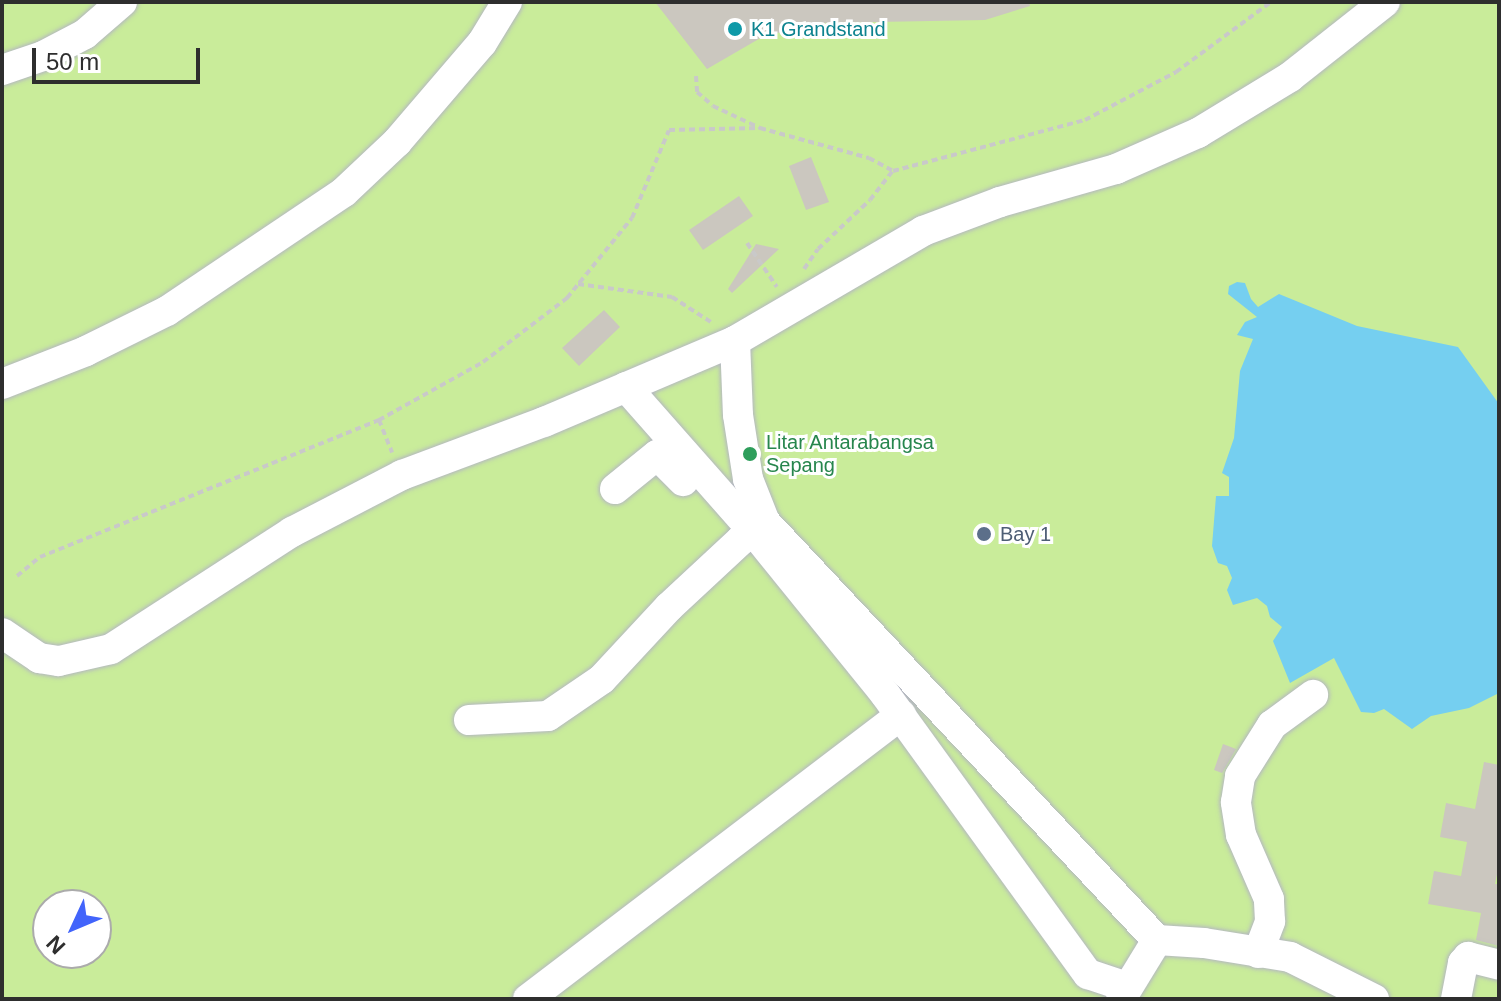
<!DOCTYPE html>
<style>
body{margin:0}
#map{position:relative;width:1501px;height:1001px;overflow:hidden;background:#efe9e1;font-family:Helvetica,sans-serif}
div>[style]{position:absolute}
.pitch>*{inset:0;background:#c9ec9a}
.water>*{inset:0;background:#75cff0}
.building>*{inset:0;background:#cbc7bf}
.path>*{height:4px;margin-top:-2px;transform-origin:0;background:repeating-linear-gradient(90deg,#c9c9c9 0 6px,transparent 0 10px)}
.roads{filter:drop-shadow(0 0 2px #b4b7c1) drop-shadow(0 0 2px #b4b7c1)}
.minor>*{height:30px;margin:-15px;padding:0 15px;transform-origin:15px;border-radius:15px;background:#fff}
.dots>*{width:22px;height:22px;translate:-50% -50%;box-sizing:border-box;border:4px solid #fff;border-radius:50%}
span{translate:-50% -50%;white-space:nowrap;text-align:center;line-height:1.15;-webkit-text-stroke:6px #fff;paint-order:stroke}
.culture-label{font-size:20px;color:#0d838f}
.left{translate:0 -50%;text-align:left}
.leisure-label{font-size:20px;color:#27864d}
.service-label{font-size:20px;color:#4e5e75}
.frame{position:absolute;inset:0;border:4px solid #2e2e2e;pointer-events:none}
.north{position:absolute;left:32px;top:889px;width:80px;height:80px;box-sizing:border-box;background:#fff;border:2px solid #ababab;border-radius:50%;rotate:226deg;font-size:22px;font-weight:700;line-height:32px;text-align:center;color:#2e2e2e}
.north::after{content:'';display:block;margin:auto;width:28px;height:36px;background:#4264fb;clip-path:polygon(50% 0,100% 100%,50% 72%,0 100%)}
.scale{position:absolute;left:32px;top:48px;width:168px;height:36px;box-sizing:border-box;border:4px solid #2e2e2e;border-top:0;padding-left:10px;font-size:24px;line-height:28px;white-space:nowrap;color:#2e2e2e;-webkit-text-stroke:6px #fff;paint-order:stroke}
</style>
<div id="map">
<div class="pitch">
<i style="clip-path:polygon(evenodd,2px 2px,1499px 2px,1499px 999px,2px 999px,2px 2px,48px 905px,96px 905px,96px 953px,48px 953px,48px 905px)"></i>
</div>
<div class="water">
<i style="clip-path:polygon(1237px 282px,1245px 283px,1251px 299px,1258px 307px,1279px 294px,1357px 326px,1458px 347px,1499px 404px,1497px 694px,1469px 708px,1431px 716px,1412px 729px,1384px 709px,1374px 713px,1361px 712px,1334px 658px,1290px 683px,1273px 641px,1282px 627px,1270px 617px,1267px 606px,1257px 598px,1233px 605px,1227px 590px,1232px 578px,1227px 566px,1218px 563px,1212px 546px,1216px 496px,1229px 496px,1229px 477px,1222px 473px,1234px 438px,1240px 371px,1253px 339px,1237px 335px,1245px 322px,1257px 317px,1228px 294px,1229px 286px)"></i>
</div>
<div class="building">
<i style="clip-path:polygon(655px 2px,1029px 2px,1030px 6px,985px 20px,823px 23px,764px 36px,707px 69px)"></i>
<i style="clip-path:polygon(811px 157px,829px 202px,806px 210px,789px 166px)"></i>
<i style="clip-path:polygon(739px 196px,753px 216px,703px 250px,689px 230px)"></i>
<i style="clip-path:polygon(756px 244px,779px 249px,732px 293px,728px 289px)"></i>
<i style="clip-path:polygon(604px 310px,620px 327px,579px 366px,562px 348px)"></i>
<i style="clip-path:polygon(1223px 744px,1236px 749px,1222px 773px,1214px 770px)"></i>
<i style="clip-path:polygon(1484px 762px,1499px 765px,1499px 865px,1495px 884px,1499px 884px,1499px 946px,1476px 940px,1481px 913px,1428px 904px,1434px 871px,1461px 876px,1467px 842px,1440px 837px,1446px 803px,1475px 809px)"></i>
</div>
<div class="path">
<i style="left:696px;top:76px;width:16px;rotate:86deg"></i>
<i style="left:697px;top:92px;width:21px;rotate:41deg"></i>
<i style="left:713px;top:106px;width:52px;rotate:25.1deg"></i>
<i style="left:760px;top:128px;width:113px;rotate:15.4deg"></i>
<i style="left:869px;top:158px;width:27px;rotate:28deg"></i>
<i style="left:893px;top:171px;width:199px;rotate:-14.9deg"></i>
<i style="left:1085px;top:120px;width:103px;rotate:-27.8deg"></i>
<i style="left:1176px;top:72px;width:118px;rotate:-36.4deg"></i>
<i style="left:747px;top:243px;width:53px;rotate:55.7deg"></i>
<i style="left:804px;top:269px;width:24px;rotate:-55deg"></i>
<i style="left:818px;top:249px;width:71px;rotate:-43.3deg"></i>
<i style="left:870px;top:200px;width:37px;rotate:-52deg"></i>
<i style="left:578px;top:284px;width:95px;rotate:7.9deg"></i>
<i style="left:672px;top:297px;width:46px;rotate:32.7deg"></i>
<i style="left:379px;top:420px;width:35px;rotate:68deg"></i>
<i style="left:17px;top:576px;width:30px;rotate:-40deg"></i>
<i style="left:40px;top:557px;width:366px;rotate:-22deg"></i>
<i style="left:379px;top:420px;width:119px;rotate:-29.1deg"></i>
<i style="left:483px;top:362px;width:106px;rotate:-37.3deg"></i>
<i style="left:567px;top:298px;width:103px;rotate:-50.9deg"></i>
<i style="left:632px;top:218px;width:95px;rotate:-67.2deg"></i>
<i style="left:669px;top:130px;width:91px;rotate:-1.3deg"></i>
</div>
<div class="roads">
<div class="minor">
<i style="left:2px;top:70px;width:43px;rotate:-18.9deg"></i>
<i style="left:43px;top:56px;width:47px;rotate:-27.6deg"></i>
<i style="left:85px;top:34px;width:49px;rotate:-40.9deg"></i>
<i style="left:735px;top:341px;width:74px;rotate:87.7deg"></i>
<i style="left:738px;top:415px;width:65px;rotate:81.1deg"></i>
<i style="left:748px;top:479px;width:46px;rotate:68.4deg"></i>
<i style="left:765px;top:522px;width:573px;rotate:46.84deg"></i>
<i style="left:1157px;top:940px;width:69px;rotate:121.4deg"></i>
<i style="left:2px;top:384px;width:90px;rotate:-21.4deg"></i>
<i style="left:86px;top:351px;width:90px;rotate:-26.3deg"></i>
<i style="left:167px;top:311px;width:213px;rotate:-33.9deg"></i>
<i style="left:344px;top:192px;width:73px;rotate:-43.3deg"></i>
<i style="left:397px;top:142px;width:130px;rotate:-49.4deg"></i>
<i style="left:482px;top:43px;width:48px;rotate:-58.6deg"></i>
<i style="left:626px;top:387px;width:192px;rotate:48.6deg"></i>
<i style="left:753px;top:531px;width:210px;rotate:51deg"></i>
<i style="left:885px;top:694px;width:346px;rotate:54.1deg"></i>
<i style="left:1088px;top:974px;width:41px;rotate:18.4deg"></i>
<i style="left:615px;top:489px;width:54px;rotate:-39deg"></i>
<i style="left:657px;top:455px;width:37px;rotate:45deg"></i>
<i style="left:2px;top:633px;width:45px;rotate:34deg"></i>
<i style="left:39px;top:658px;width:20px;rotate:9deg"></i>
<i style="left:59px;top:661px;width:53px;rotate:-13deg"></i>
<i style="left:111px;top:649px;width:216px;rotate:-32.9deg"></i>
<i style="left:292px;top:532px;width:124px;rotate:-27.4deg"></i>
<i style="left:402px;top:475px;width:152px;rotate:-20.5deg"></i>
<i style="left:544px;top:422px;width:207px;rotate:-23deg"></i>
<i style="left:735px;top:341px;width:218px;rotate:-30.3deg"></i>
<i style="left:923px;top:231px;width:82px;rotate:-20.6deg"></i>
<i style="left:1000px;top:202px;width:121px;rotate:-15.9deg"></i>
<i style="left:1116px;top:169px;width:90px;rotate:-23.7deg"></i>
<i style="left:1198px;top:133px;width:108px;rotate:-31.3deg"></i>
<i style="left:1290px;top:77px;width:121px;rotate:-38.3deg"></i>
<i style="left:469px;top:720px;width:79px;rotate:-2.9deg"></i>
<i style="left:548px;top:716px;width:65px;rotate:-34.4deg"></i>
<i style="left:602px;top:679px;width:98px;rotate:-47.1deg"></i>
<i style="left:669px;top:607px;width:98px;rotate:-42.9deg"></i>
<i style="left:741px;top:540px;width:30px;rotate:-37deg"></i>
<i style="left:1157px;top:940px;width:47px;rotate:3.7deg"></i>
<i style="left:1204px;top:943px;width:87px;rotate:9.2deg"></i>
<i style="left:1290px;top:957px;width:94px;rotate:26.6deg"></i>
<i style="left:1258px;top:953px;width:34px;rotate:-69deg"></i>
<i style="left:1270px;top:921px;width:22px;rotate:-93deg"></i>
<i style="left:1269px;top:899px;width:70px;rotate:-113.6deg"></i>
<i style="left:1241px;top:835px;width:33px;rotate:-99deg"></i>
<i style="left:1236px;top:802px;width:26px;rotate:-81deg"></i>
<i style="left:1240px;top:776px;width:60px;rotate:-57.9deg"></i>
<i style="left:1272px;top:725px;width:51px;rotate:-36.2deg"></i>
<i style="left:528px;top:999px;width:469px;rotate:-37.3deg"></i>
<i style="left:1456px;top:999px;width:37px;rotate:-79deg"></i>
<i style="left:1463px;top:963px;width:8px;rotate:-50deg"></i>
<i style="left:1468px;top:957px;width:32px;rotate:14deg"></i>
</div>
</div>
<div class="dots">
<i style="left:735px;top:29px;background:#0f9aa8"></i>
<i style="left:750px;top:454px;background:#2e9e5b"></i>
<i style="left:984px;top:534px;background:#5c6f8a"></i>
</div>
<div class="culture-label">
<span class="left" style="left:751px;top:29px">K1 Grandstand</span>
</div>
<div class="leisure-label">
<span class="left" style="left:766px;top:454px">Litar Antarabangsa<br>Sepang</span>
</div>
<div class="service-label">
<span class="left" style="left:1000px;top:534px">Bay 1</span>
</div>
<div class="frame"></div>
<div class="north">N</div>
<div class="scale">50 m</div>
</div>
